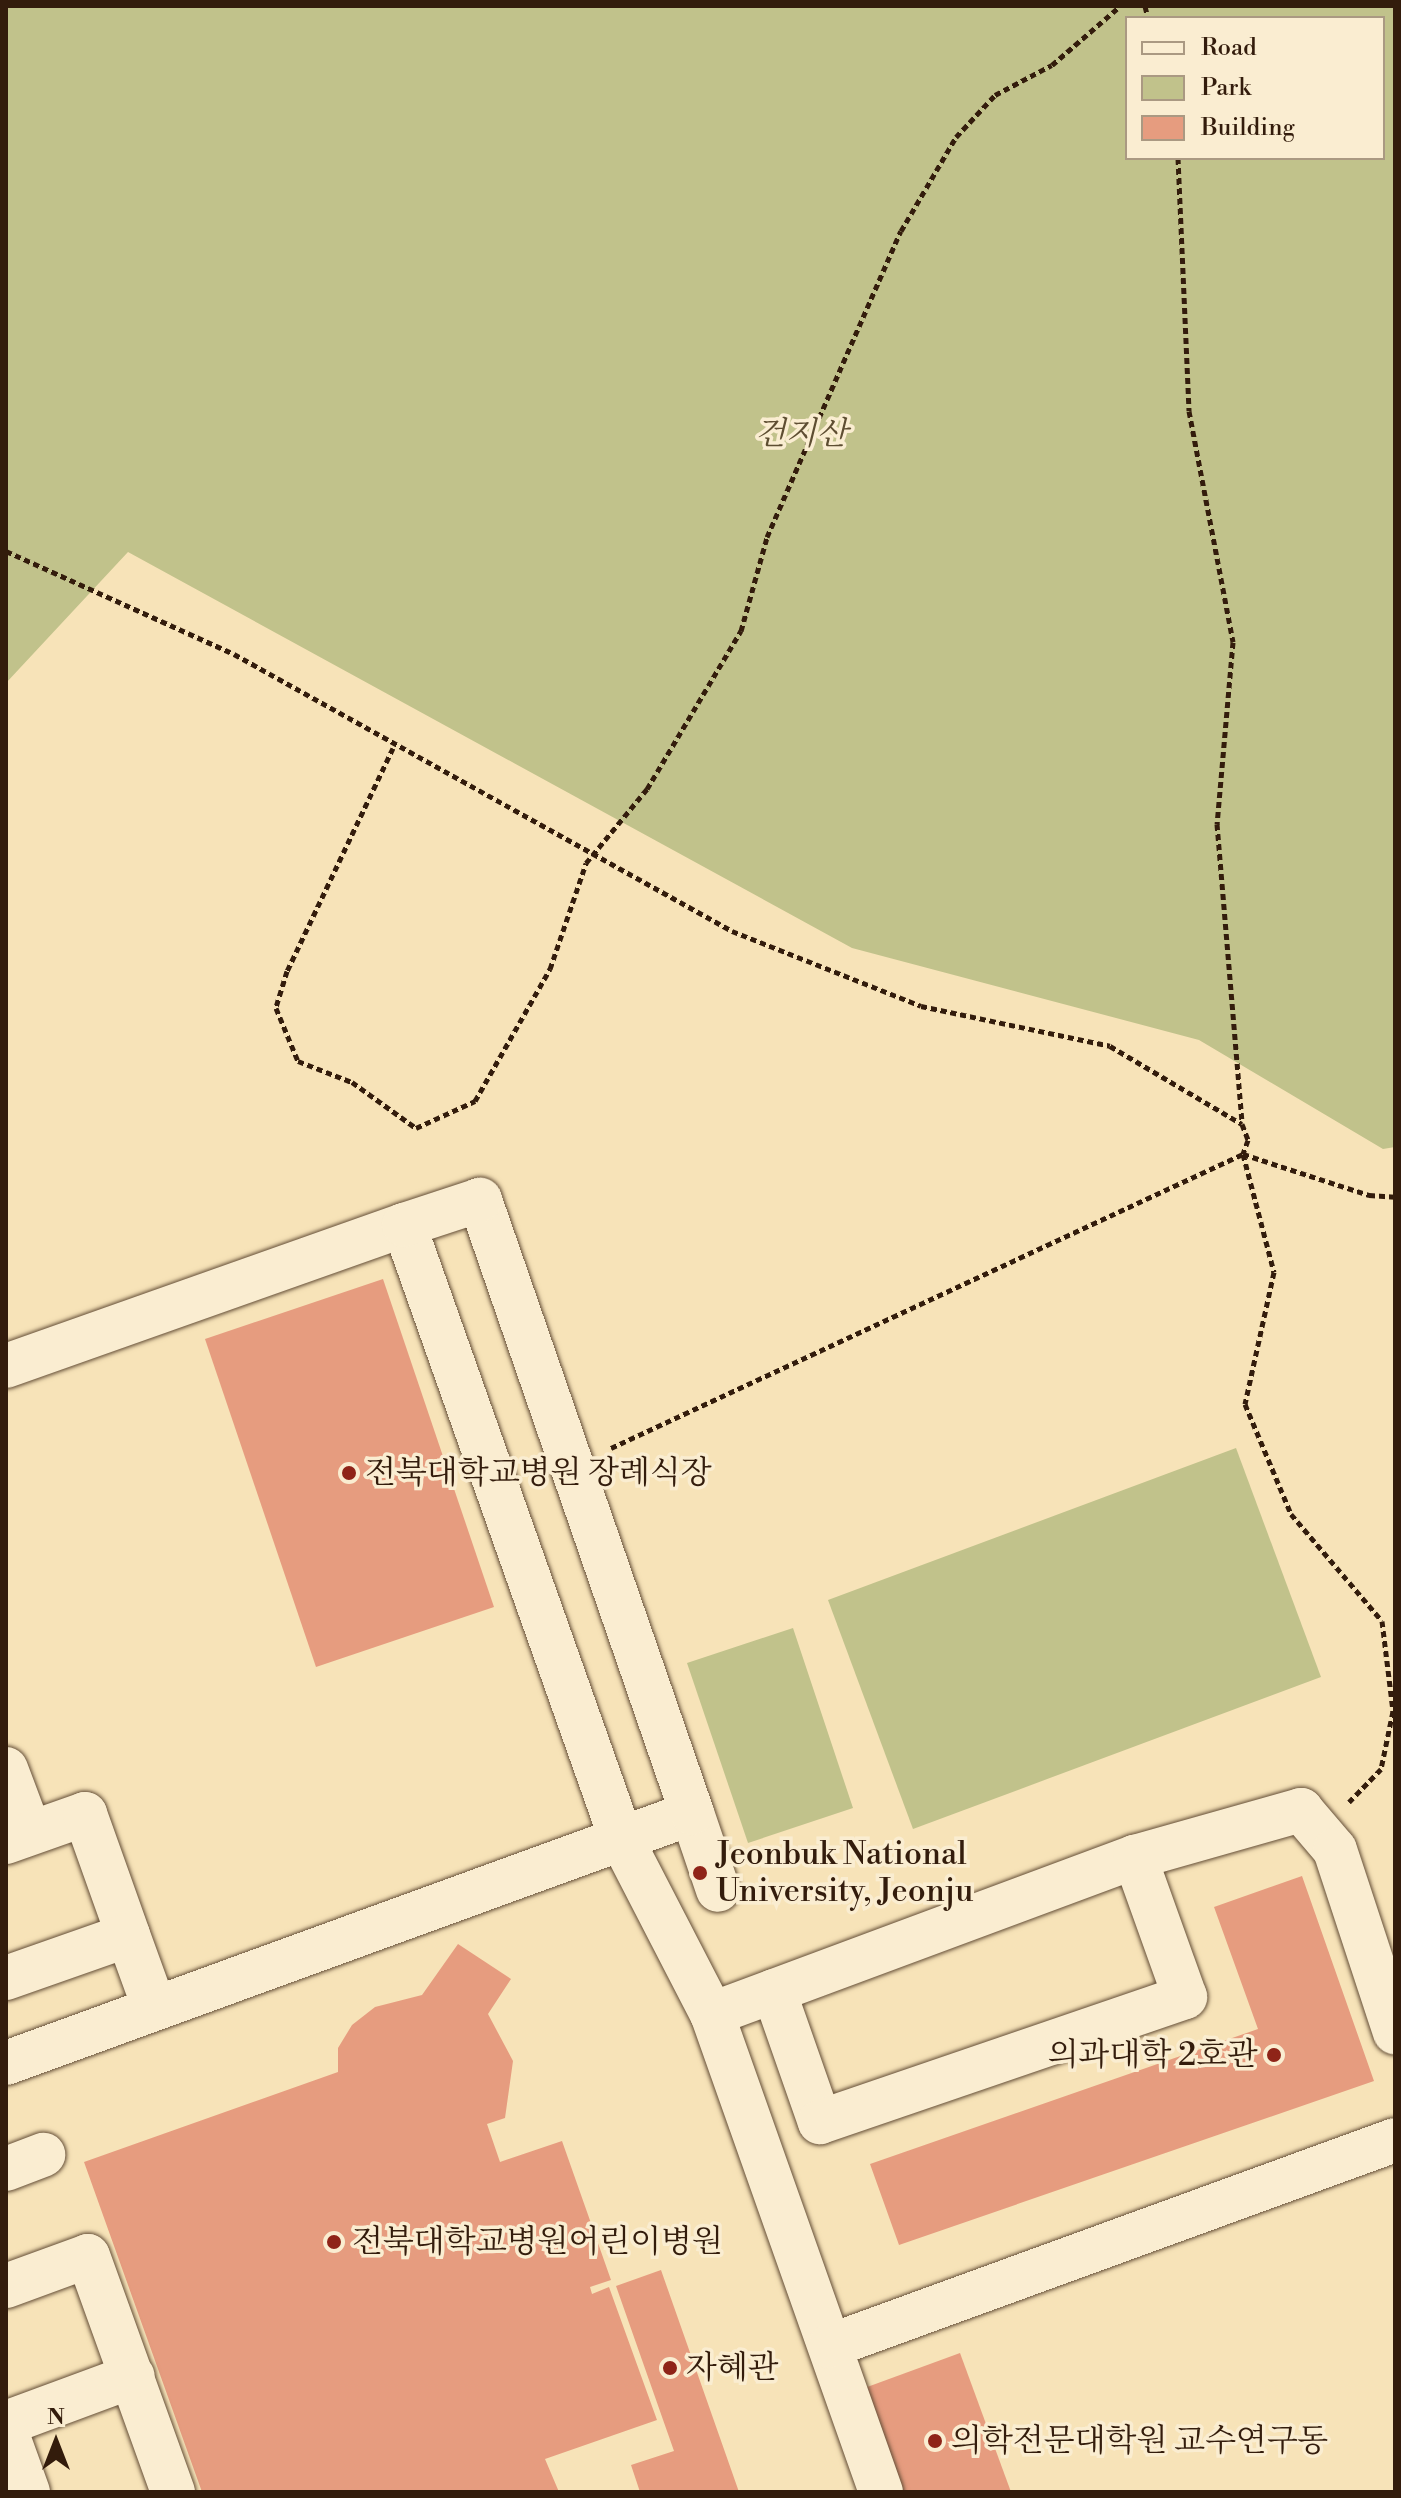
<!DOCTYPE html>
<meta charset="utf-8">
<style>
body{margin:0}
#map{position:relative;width:1401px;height:2498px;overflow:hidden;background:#f7e3b8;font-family:"Libre Bodoni","Noto Serif KR",serif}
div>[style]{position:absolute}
.green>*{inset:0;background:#c1c28b}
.building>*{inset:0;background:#e69c7f}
.path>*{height:5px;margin-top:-2.5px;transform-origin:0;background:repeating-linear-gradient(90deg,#331c0c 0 6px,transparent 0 10px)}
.roads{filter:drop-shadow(0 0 2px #644e37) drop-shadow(0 0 2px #644e37)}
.minor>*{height:44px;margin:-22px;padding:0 22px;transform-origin:22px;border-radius:22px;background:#faedd1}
.dots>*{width:22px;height:22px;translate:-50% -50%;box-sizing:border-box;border:4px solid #faedd1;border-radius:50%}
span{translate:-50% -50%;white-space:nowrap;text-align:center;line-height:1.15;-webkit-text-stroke:7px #faedd1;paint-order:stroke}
.park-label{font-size:32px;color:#5e4e32;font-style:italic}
.poi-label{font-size:32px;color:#331c0c}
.left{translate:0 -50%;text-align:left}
.right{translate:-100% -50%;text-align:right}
.frame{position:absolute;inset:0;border:8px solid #331c0c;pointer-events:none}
.legend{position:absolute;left:1125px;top:16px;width:260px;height:144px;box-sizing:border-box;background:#faedd1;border:2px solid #aa9982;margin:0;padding:10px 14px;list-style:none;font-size:24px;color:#331c0c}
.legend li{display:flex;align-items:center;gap:16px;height:40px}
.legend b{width:40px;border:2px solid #aa9982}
.north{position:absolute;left:16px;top:2402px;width:80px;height:80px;-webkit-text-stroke:6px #faedd1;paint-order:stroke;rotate:0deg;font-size:22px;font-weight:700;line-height:32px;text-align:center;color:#331c0c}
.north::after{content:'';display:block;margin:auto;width:28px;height:36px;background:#331c0c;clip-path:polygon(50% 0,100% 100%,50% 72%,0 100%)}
</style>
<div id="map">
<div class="green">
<i style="clip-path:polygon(evenodd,6px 6px,1395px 6px,1395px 1147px,1383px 1149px,1199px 1040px,852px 948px,128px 552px,6px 683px,6px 6px,1127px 18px,1383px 18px,1383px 158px,1127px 158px,1127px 18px)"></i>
<i style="clip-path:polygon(1236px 1448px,1321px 1677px,913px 1829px,828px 1600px)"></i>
<i style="clip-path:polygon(793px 1628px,853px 1808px,748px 1843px,687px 1663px)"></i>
</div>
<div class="building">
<i style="clip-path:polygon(383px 1279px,494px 1607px,316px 1667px,205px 1339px)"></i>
<i style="clip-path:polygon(1302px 1876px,1374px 2081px,899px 2245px,870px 2164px,1258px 2029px,1214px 1907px)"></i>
<i style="clip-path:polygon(458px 1944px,511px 1979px,488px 2014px,513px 2061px,505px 2118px,487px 2124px,500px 2162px,562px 2141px,611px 2280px,590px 2287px,592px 2294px,609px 2287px,657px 2420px,545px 2459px,559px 2492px,202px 2492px,84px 2162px,338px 2072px,338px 2048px,352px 2025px,375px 2007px,422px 1995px)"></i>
<i style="clip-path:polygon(661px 2270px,739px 2492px,640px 2492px,631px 2465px,674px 2451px,616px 2286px)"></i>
<i style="clip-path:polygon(960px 2353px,1011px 2492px,897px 2492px,859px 2390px)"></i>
</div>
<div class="path">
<i style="left:1145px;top:6px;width:12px;rotate:76deg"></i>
<i style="left:1178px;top:158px;width:253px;rotate:87.5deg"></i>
<i style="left:1189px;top:411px;width:235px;rotate:79.2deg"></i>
<i style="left:1233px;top:642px;width:183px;rotate:95deg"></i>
<i style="left:1217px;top:824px;width:300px;rotate:85.2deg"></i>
<i style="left:6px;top:551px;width:250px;rotate:24.3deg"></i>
<i style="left:234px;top:654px;width:570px;rotate:29.08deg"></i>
<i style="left:732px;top:931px;width:203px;rotate:21.6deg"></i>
<i style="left:921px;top:1006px;width:193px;rotate:11.9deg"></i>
<i style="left:1110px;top:1046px;width:153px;rotate:30.6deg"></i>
<i style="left:1242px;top:1124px;width:17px;rotate:69deg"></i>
<i style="left:1248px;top:1140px;width:15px;rotate:110deg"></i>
<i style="left:1243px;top:1154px;width:122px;rotate:75.3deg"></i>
<i style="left:1274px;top:1272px;width:135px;rotate:102.4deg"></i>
<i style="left:1245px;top:1404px;width:119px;rotate:67.3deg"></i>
<i style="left:1291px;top:1514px;width:140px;rotate:49.6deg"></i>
<i style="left:1382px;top:1621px;width:91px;rotate:83deg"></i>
<i style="left:1393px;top:1711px;width:59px;rotate:101.7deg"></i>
<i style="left:1381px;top:1769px;width:46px;rotate:134.1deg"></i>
<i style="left:393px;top:748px;width:247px;rotate:115.4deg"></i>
<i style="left:287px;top:971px;width:39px;rotate:107deg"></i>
<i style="left:276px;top:1008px;width:57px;rotate:67.5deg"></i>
<i style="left:298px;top:1061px;width:58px;rotate:21.3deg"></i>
<i style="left:352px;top:1082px;width:79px;rotate:35.7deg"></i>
<i style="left:416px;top:1128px;width:65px;rotate:-24.6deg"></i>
<i style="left:475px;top:1101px;width:152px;rotate:-60.4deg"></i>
<i style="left:550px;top:969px;width:112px;rotate:-71.2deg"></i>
<i style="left:586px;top:863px;width:96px;rotate:-50.5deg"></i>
<i style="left:647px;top:789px;width:184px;rotate:-59.3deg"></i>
<i style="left:741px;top:631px;width:98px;rotate:-74.5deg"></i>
<i style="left:767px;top:537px;width:334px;rotate:-66.4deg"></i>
<i style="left:901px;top:231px;width:109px;rotate:-59.7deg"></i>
<i style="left:956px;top:137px;width:57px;rotate:-47.1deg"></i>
<i style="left:995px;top:95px;width:64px;rotate:-27.8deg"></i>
<i style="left:1052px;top:65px;width:90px;rotate:-40.9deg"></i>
<i style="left:611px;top:1448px;width:697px;rotate:-24.95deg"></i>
<i style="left:1243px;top:1154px;width:133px;rotate:18deg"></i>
<i style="left:1369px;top:1195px;width:26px;rotate:4deg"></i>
</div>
<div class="roads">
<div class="minor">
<i style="left:6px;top:1366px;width:422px;rotate:-19.5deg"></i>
<i style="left:404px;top:1225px;width:650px;rotate:70.51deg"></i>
<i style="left:621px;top:1838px;width:198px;rotate:62.7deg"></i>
<i style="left:712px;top:2014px;width:507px;rotate:70.53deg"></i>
<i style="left:6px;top:1769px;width:68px;rotate:69.4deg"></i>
<i style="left:692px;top:1813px;width:81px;rotate:71.3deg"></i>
<i style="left:6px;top:1842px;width:84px;rotate:-19.5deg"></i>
<i style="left:85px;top:1814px;width:128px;rotate:70.4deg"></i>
<i style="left:6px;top:1978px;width:129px;rotate:-19.4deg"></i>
<i style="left:128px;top:1935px;width:77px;rotate:70.1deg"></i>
<i style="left:774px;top:1991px;width:139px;rotate:70.7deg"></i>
<i style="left:820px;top:2122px;width:386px;rotate:-18.9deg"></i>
<i style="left:1185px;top:1997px;width:149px;rotate:-109.7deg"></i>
<i style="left:712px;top:2014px;width:451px;rotate:-20.4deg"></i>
<i style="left:1135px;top:1857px;width:173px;rotate:-15.8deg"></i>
<i style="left:1301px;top:1810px;width:52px;rotate:49.6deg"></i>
<i style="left:1335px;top:1850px;width:192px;rotate:71.8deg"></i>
<i style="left:6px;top:2063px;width:730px;rotate:-20.02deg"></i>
<i style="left:692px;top:1813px;width:649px;rotate:-109.08deg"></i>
<i style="left:480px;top:1200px;width:80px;rotate:161.8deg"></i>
<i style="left:6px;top:2169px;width:40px;rotate:-21deg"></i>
<i style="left:6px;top:2286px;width:87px;rotate:-20.1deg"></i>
<i style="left:88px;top:2256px;width:251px;rotate:70.2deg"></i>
<i style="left:830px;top:2346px;width:601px;rotate:-20.03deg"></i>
<i style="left:6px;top:2423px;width:135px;rotate:-20.3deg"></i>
<i style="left:6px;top:2431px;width:65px;rotate:70.2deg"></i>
</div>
</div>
<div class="dots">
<i style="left:349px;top:1473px;background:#8f2418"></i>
<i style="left:700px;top:1873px;background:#8f2418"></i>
<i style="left:1274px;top:2055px;background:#8f2418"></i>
<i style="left:334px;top:2242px;background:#8f2418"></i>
<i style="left:670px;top:2368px;background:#8f2418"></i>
<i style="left:935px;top:2441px;background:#8f2418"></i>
</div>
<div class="park-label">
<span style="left:801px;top:434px">건지산</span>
</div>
<div class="poi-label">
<span class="left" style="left:365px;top:1473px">전북대학교병원 장례식장</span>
<span class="left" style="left:716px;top:1873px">Jeonbuk National<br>University, Jeonju</span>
<span class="right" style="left:1258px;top:2055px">의과대학 2호관</span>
<span class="left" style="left:352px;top:2242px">전북대학교병원어린이병원</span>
<span class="left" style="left:686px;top:2368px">자혜관</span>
<span class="left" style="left:951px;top:2441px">의학전문대학원 교수연구동</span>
</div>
<div class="frame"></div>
<ul class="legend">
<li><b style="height:10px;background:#faedd1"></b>Road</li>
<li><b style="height:22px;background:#c1c28b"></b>Park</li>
<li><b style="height:22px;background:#e69c7f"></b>Building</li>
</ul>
<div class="north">N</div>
</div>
